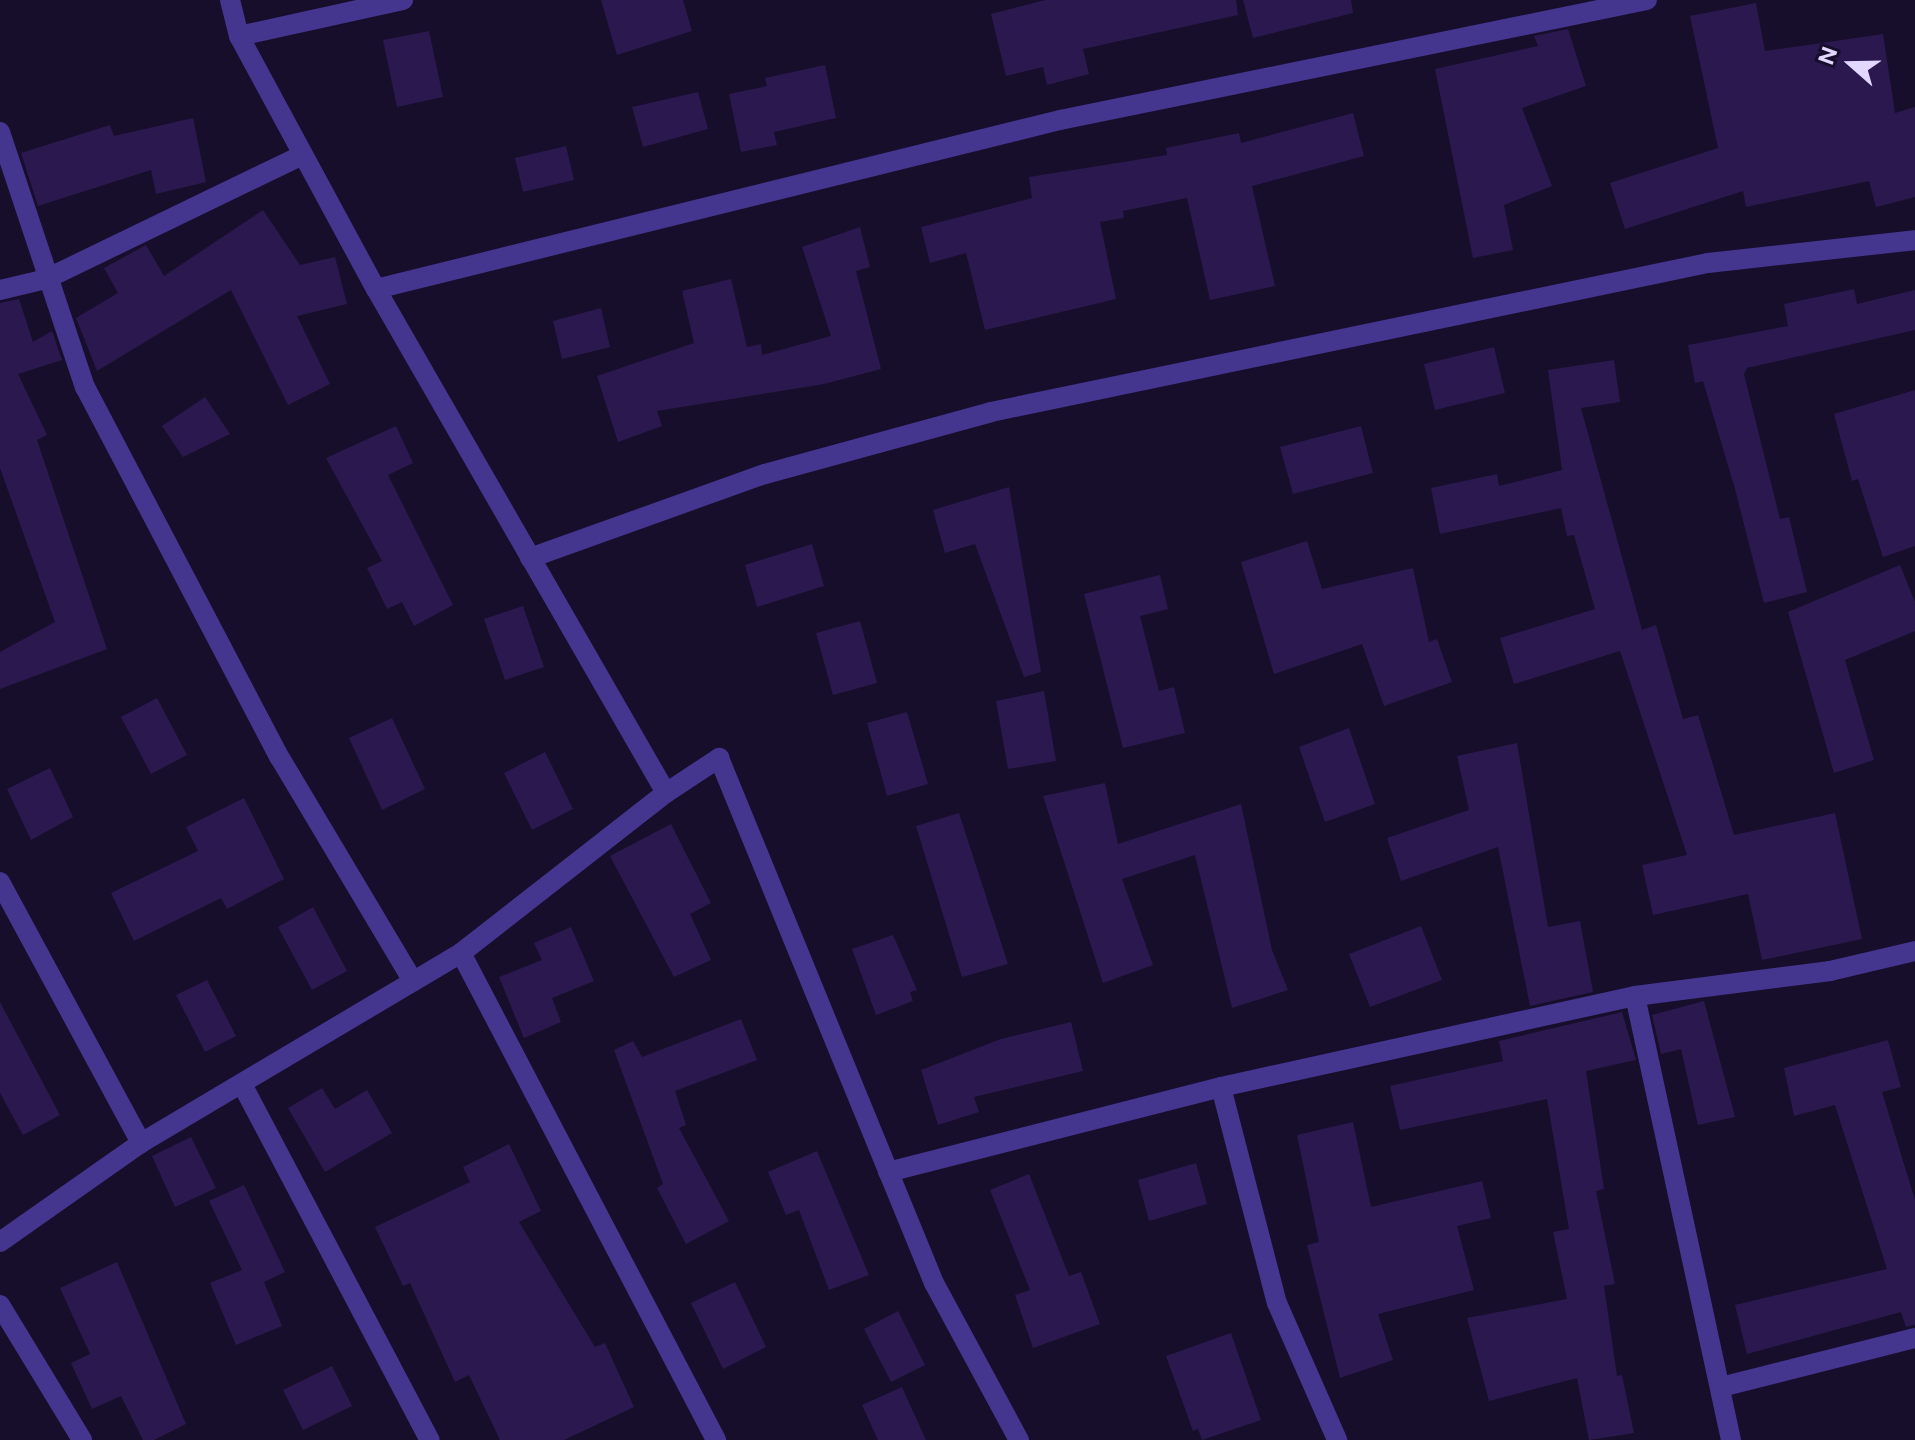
<!DOCTYPE html>
<style>
body{margin:0}
#map{position:relative;width:1915px;height:1440px;overflow:hidden;background:#170e2b;font-family:Figtree,sans-serif}
div>[style]{position:absolute}
.building>*{inset:0;background:#2b184e}
.minor>*{height:20px;margin:-10px;padding:0 10px;transform-origin:10px;border-radius:10px;background:#44358f}
span{translate:-50% -50%;white-space:nowrap;text-align:center;line-height:1.15;-webkit-text-stroke:6px #170e2b;paint-order:stroke}
.north{position:absolute;left:1811px;top:24px;width:80px;height:80px;-webkit-text-stroke:6px #170e2b;paint-order:stroke;rotate:290deg;font-size:22px;font-weight:700;line-height:32px;text-align:center;color:#e2d8ff}
.north::after{content:'';display:block;margin:auto;width:28px;height:36px;background:#e2d8ff;clip-path:polygon(50% 0,100% 100%,50% 72%,0 100%)}
</style>
<div id="map">
<div class="building">
<i style="clip-path:polygon(601px 0,683px 0,692px 31px,617px 55px)"></i>
<i style="clip-path:polygon(1045px 0,1236px 0,1238px 15px,1083px 49px,1089px 74px,1047px 85px,1043px 67px,1006px 76px,991px 14px)"></i>
<i style="clip-path:polygon(1243px 0,1351px 0,1353px 13px,1253px 38px)"></i>
<i style="clip-path:polygon(1756px 3px,1765px 51px,1883px 34px,1895px 113px,1915px 107px,1915px 197px,1876px 207px,1869px 181px,1746px 207px,1743px 191px,1625px 229px,1610px 183px,1718px 148px,1690px 16px)"></i>
<i style="clip-path:polygon(1568px 29px,1586px 86px,1522px 108px,1552px 186px,1504px 205px,1513px 250px,1473px 258px,1435px 69px,1538px 46px,1534px 36px)"></i>
<i style="clip-path:polygon(429px 31px,443px 97px,397px 107px,383px 40px)"></i>
<i style="clip-path:polygon(825px 65px,836px 118px,774px 132px,777px 145px,741px 152px,729px 94px,767px 86px,765px 78px)"></i>
<i style="clip-path:polygon(698px 92px,708px 129px,643px 147px,632px 107px)"></i>
<i style="clip-path:polygon(1353px 113px,1364px 156px,1252px 186px,1275px 286px,1210px 300px,1187px 198px,1123px 211px,1124px 218px,1100px 222px,1116px 299px,985px 330px,966px 253px,930px 263px,921px 227px,1032px 198px,1029px 177px,1167px 155px,1166px 148px,1239px 133px,1241px 143px)"></i>
<i style="clip-path:polygon(193px 118px,206px 182px,156px 194px,151px 170px,38px 206px,21px 153px,110px 125px,114px 136px)"></i>
<i style="clip-path:polygon(566px 146px,574px 180px,523px 192px,515px 158px)"></i>
<i style="clip-path:polygon(263px 210px,300px 265px,335px 257px,347px 304px,297px 316px,330px 384px,288px 405px,231px 290px,97px 371px,76px 318px,118px 293px,104px 268px,146px 245px,164px 276px)"></i>
<i style="clip-path:polygon(860px 227px,870px 267px,856px 271px,881px 369px,824px 384px,657px 411px,662px 426px,618px 442px,597px 376px,694px 343px,682px 291px,731px 279px,747px 347px,761px 344px,762px 355px,831px 336px,802px 247px)"></i>
<i style="clip-path:polygon(1854px 289px,1857px 304px,1915px 290px,1915px 330px,1747px 368px,1744px 374px,1780px 519px,1789px 517px,1807px 592px,1764px 603px,1735px 489px,1703px 381px,1695px 383px,1688px 345px,1788px 326px,1784px 304px)"></i>
<i style="clip-path:polygon(19px 299px,33px 342px,52px 331px,62px 360px,18px 374px,47px 435px,37px 440px,107px 649px,0 689px,0 652px,55px 622px,0 468px,0 303px)"></i>
<i style="clip-path:polygon(601px 308px,610px 347px,562px 359px,553px 321px)"></i>
<i style="clip-path:polygon(1494px 347px,1505px 393px,1435px 410px,1424px 364px)"></i>
<i style="clip-path:polygon(1614px 360px,1620px 402px,1581px 408px,1642px 630px,1656px 625px,1683px 719px,1698px 715px,1734px 835px,1835px 813px,1862px 939px,1762px 960px,1748px 894px,1653px 915px,1642px 865px,1687px 855px,1620px 651px,1514px 684px,1500px 638px,1595px 609px,1574px 535px,1567px 536px,1561px 508px,1440px 534px,1431px 488px,1497px 474px,1499px 486px,1562px 470px,1548px 370px)"></i>
<i style="clip-path:polygon(1915px 390px,1915px 546px,1883px 557px,1858px 479px,1852px 481px,1834px 414px)"></i>
<i style="clip-path:polygon(205px 397px,230px 434px,183px 457px,162px 426px)"></i>
<i style="clip-path:polygon(396px 426px,413px 463px,388px 475px,453px 605px,414px 626px,402px 602px,387px 609px,367px 568px,382px 561px,326px 458px)"></i>
<i style="clip-path:polygon(1361px 426px,1373px 473px,1293px 494px,1280px 447px)"></i>
<i style="clip-path:polygon(1009px 487px,1041px 672px,1024px 677px,975px 544px,945px 553px,933px 510px)"></i>
<i style="clip-path:polygon(1307px 541px,1322px 589px,1413px 568px,1429px 642px,1437px 639px,1452px 682px,1384px 706px,1362px 644px,1274px 674px,1241px 562px)"></i>
<i style="clip-path:polygon(812px 544px,824px 586px,757px 607px,745px 565px)"></i>
<i style="clip-path:polygon(1900px 565px,1915px 602px,1915px 631px,1845px 660px,1874px 760px,1834px 773px,1788px 612px)"></i>
<i style="clip-path:polygon(1160px 575px,1168px 609px,1140px 616px,1159px 691px,1174px 687px,1185px 733px,1123px 748px,1084px 594px)"></i>
<i style="clip-path:polygon(523px 606px,544px 667px,505px 680px,484px 619px)"></i>
<i style="clip-path:polygon(860px 621px,877px 683px,833px 695px,816px 633px)"></i>
<i style="clip-path:polygon(1044px 691px,1056px 761px,1008px 769px,996px 701px)"></i>
<i style="clip-path:polygon(157px 698px,187px 755px,151px 774px,121px 717px)"></i>
<i style="clip-path:polygon(907px 712px,928px 784px,887px 796px,867px 723px)"></i>
<i style="clip-path:polygon(392px 718px,425px 789px,382px 810px,349px 738px)"></i>
<i style="clip-path:polygon(1349px 728px,1375px 804px,1325px 822px,1299px 747px)"></i>
<i style="clip-path:polygon(1517px 743px,1548px 927px,1580px 921px,1593px 992px,1530px 1006px,1498px 847px,1401px 881px,1387px 838px,1469px 810px,1457px 756px)"></i>
<i style="clip-path:polygon(545px 752px,573px 809px,532px 830px,504px 773px)"></i>
<i style="clip-path:polygon(50px 768px,73px 817px,31px 840px,7px 789px)"></i>
<i style="clip-path:polygon(1105px 783px,1118px 844px,1241px 804px,1272px 950px,1288px 990px,1232px 1008px,1195px 855px,1122px 879px,1153px 965px,1103px 983px,1043px 796px)"></i>
<i style="clip-path:polygon(244px 798px,284px 879px,227px 909px,221px 898px,134px 941px,111px 893px,198px 851px,186px 827px)"></i>
<i style="clip-path:polygon(959px 813px,1008px 964px,962px 977px,916px 826px)"></i>
<i style="clip-path:polygon(671px 824px,711px 903px,690px 914px,711px 960px,674px 977px,610px 856px)"></i>
<i style="clip-path:polygon(313px 907px,347px 971px,312px 990px,278px 927px)"></i>
<i style="clip-path:polygon(1421px 926px,1442px 980px,1370px 1007px,1349px 954px)"></i>
<i style="clip-path:polygon(571px 927px,594px 981px,552px 998px,561px 1022px,524px 1038px,499px 977px,542px 960px,534px 943px)"></i>
<i style="clip-path:polygon(893px 935px,917px 990px,910px 992px,913px 1001px,876px 1015px,852px 949px)"></i>
<i style="clip-path:polygon(207px 980px,236px 1036px,205px 1052px,176px 995px)"></i>
<i style="clip-path:polygon(1704px 1001px,1735px 1117px,1698px 1125px,1681px 1049px,1661px 1054px,1652px 1015px)"></i>
<i style="clip-path:polygon(0 1002px,60px 1115px,23px 1135px,0 1093px)"></i>
<i style="clip-path:polygon(1622px 1012px,1636px 1060px,1586px 1071px,1604px 1189px,1596px 1191px,1615px 1284px,1604px 1286px,1617px 1376px,1622px 1375px,1634px 1433px,1589px 1440px,1577px 1378px,1489px 1401px,1467px 1318px,1567px 1299px,1553px 1232px,1569px 1229px,1547px 1099px,1400px 1130px,1390px 1086px,1503px 1061px,1499px 1041px)"></i>
<i style="clip-path:polygon(741px 1019px,757px 1060px,675px 1091px,686px 1125px,679px 1128px,729px 1221px,686px 1244px,657px 1188px,663px 1184px,614px 1050px,633px 1041px,642px 1057px)"></i>
<i style="clip-path:polygon(1071px 1022px,1083px 1071px,974px 1097px,979px 1112px,938px 1125px,921px 1070px,1001px 1039px)"></i>
<i style="clip-path:polygon(1888px 1040px,1901px 1087px,1882px 1092px,1915px 1200px,1915px 1325px,1906px 1327px,1901px 1312px,1747px 1354px,1735px 1305px,1887px 1269px,1835px 1105px,1794px 1116px,1784px 1068px)"></i>
<i style="clip-path:polygon(322px 1088px,335px 1109px,367px 1090px,392px 1133px,325px 1172px,288px 1108px)"></i>
<i style="clip-path:polygon(1353px 1122px,1371px 1207px,1482px 1181px,1491px 1218px,1457px 1226px,1474px 1290px,1378px 1314px,1393px 1360px,1340px 1378px,1307px 1245px,1319px 1242px,1297px 1135px)"></i>
<i style="clip-path:polygon(191px 1137px,216px 1188px,175px 1207px,152px 1156px)"></i>
<i style="clip-path:polygon(509px 1144px,541px 1211px,519px 1222px,595px 1347px,605px 1343px,634px 1407px,564px 1440px,500px 1440px,469px 1375px,455px 1382px,410px 1283px,403px 1286px,375px 1227px,470px 1182px,463px 1167px)"></i>
<i style="clip-path:polygon(817px 1151px,869px 1275px,829px 1290px,799px 1210px,786px 1215px,768px 1172px)"></i>
<i style="clip-path:polygon(1196px 1163px,1207px 1204px,1149px 1221px,1138px 1180px)"></i>
<i style="clip-path:polygon(1029px 1174px,1069px 1276px,1081px 1272px,1100px 1324px,1033px 1348px,1015px 1295px,1030px 1290px,990px 1190px)"></i>
<i style="clip-path:polygon(244px 1185px,285px 1272px,264px 1282px,282px 1326px,236px 1345px,210px 1283px,242px 1270px,209px 1201px)"></i>
<i style="clip-path:polygon(117px 1262px,186px 1424px,154px 1440px,143px 1440px,121px 1396px,92px 1409px,71px 1363px,90px 1354px,60px 1288px)"></i>
<i style="clip-path:polygon(735px 1282px,766px 1347px,723px 1369px,691px 1303px)"></i>
<i style="clip-path:polygon(898px 1311px,925px 1365px,891px 1382px,864px 1329px)"></i>
<i style="clip-path:polygon(1231px 1333px,1261px 1420px,1202px 1440px,1198px 1429px,1193px 1431px,1166px 1356px)"></i>
<i style="clip-path:polygon(332px 1366px,352px 1406px,303px 1430px,283px 1390px)"></i>
<i style="clip-path:polygon(902px 1387px,926px 1440px,878px 1440px,862px 1405px)"></i>
</div>
<div class="minor">
<i style="left:230px;top:0;width:37px;rotate:76deg"></i>
<i style="left:239px;top:36px;width:288px;rotate:61.6deg"></i>
<i style="left:376px;top:289px;width:581px;rotate:60.08deg"></i>
<i style="left:239px;top:36px;width:168px;rotate:-12.4deg"></i>
<i style="left:0;top:132px;width:269px;rotate:71.6deg"></i>
<i style="left:85px;top:387px;width:419px;rotate:62.3deg"></i>
<i style="left:280px;top:758px;width:260px;rotate:59.2deg"></i>
<i style="left:376px;top:289px;width:705px;rotate:-13.88deg"></i>
<i style="left:1060px;top:120px;width:599px;rotate:-11.55deg"></i>
<i style="left:0;top:290px;width:47px;rotate:-13.4deg"></i>
<i style="left:46px;top:279px;width:285px;rotate:-25.8deg"></i>
<i style="left:530px;top:558px;width:250px;rotate:-19.7deg"></i>
<i style="left:765px;top:474px;width:234px;rotate:-15.3deg"></i>
<i style="left:991px;top:412px;width:732px;rotate:-11.74deg"></i>
<i style="left:1708px;top:263px;width:208px;rotate:-6.3deg"></i>
<i style="left:0;top:882px;width:297px;rotate:61.6deg"></i>
<i style="left:461px;top:953px;width:550px;rotate:62.36deg"></i>
<i style="left:1635px;top:996px;width:454px;rotate:77.8deg"></i>
<i style="left:243px;top:1086px;width:400px;rotate:62.2deg"></i>
<i style="left:1221px;top:1087px;width:223px;rotate:75.5deg"></i>
<i style="left:1277px;top:1303px;width:150px;rotate:66.3deg"></i>
<i style="left:888px;top:1172px;width:344px;rotate:-14.3deg"></i>
<i style="left:1221px;top:1087px;width:424px;rotate:-12.4deg"></i>
<i style="left:1635px;top:996px;width:197px;rotate:-7.3deg"></i>
<i style="left:1830px;top:971px;width:87px;rotate:-13.2deg"></i>
<i style="left:0;top:1242px;width:172px;rotate:-35.1deg"></i>
<i style="left:141px;top:1143px;width:372px;rotate:-30.7deg"></i>
<i style="left:461px;top:953px;width:260px;rotate:-38deg"></i>
<i style="left:666px;top:793px;width:64px;rotate:-33.4deg"></i>
<i style="left:719px;top:758px;width:567px;rotate:67.73deg"></i>
<i style="left:934px;top:1283px;width:179px;rotate:61.6deg"></i>
<i style="left:0;top:1305px;width:158px;rotate:58.7deg"></i>
<i style="left:1721px;top:1387px;width:200px;rotate:-14.2deg"></i>
</div>
<div class="north">N</div>
</div>
